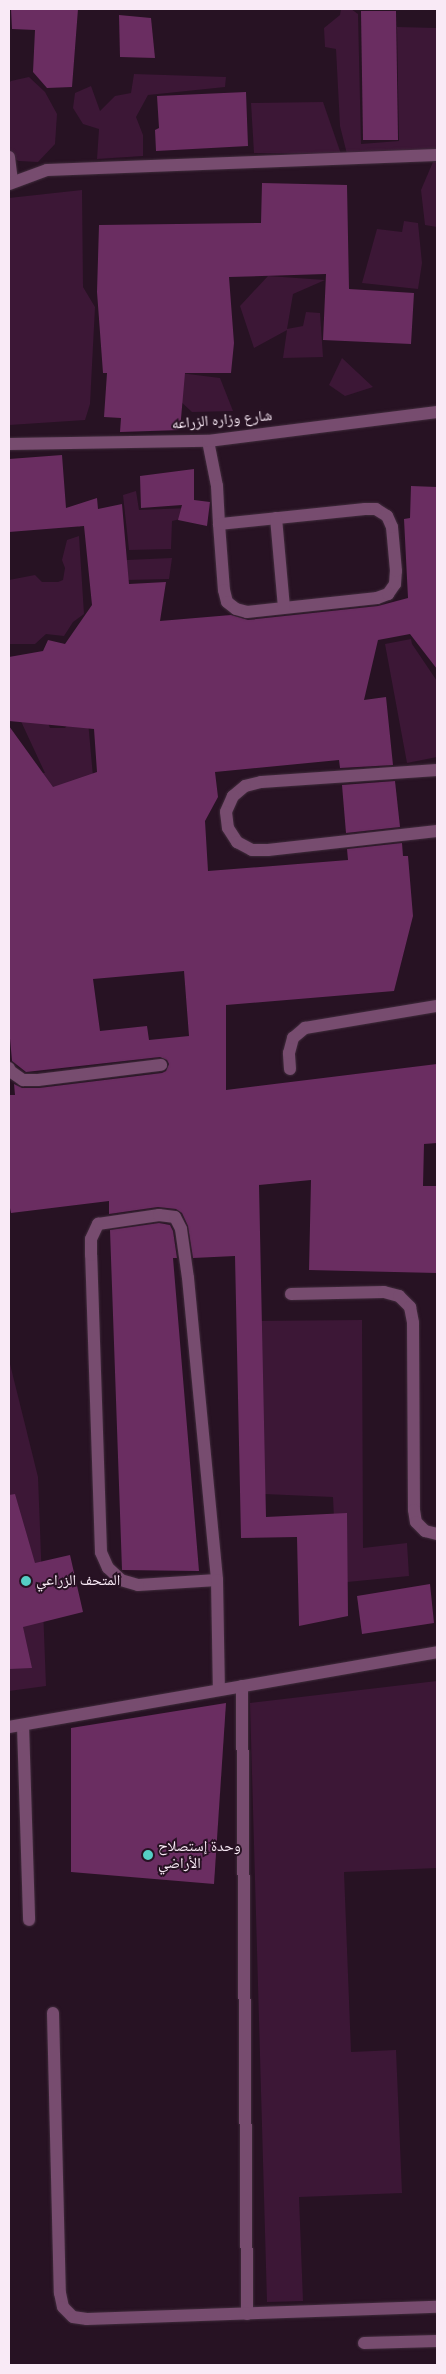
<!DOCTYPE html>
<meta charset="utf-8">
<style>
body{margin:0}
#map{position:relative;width:446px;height:2374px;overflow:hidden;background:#271223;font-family:Figtree,"Noto Naskh Arabic",sans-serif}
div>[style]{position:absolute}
.green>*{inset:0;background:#3c1736}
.building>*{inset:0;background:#6a2d61}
.roads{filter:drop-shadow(0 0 1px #402c3c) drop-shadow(0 0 1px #402c3c)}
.service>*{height:12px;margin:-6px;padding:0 6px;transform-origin:6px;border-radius:6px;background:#774c6f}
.minor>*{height:12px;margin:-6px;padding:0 6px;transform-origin:6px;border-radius:6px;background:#774c6f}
.dots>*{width:14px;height:14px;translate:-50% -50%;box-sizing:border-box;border:2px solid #271223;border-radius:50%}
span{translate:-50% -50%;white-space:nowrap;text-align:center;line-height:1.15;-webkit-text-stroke:4px #271223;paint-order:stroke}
.street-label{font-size:15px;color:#f9eaf6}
.poi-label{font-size:15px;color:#f9eaf6}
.left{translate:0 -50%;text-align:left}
.frame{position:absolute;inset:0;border:10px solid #f9eaf6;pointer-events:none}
</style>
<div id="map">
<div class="green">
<i style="clip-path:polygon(341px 9px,351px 9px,358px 14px,361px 144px,399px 141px,397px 27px,437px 28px,437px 151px,347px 154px,340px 126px,336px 49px,325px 47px,324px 28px,340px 15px)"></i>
<i style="clip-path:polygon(134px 74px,226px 77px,225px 87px,148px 95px,136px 117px,143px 135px,143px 156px,97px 159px,99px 129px,83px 124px,73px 108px,75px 93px,91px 86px,100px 111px,115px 96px,131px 93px)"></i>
<i style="clip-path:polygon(29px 77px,45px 92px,57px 114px,55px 144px,38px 162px,19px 161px,9px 156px,9px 83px,11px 81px)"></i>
<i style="clip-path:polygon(323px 102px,341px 154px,254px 153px,251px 103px)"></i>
<i style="clip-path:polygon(433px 162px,437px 162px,437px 227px,425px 225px,421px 190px)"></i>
<i style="clip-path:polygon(82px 190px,83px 287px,95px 307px,90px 404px,85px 420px,9px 425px,9px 198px)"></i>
<i style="clip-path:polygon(404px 221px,418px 223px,422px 263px,418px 289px,362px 283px,377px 229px,402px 232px)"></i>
<i style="clip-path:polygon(268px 276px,325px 280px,293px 294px,287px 329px,303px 326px,306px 312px,320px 313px,323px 357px,283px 358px,287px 330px,254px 348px,240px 306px)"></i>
<i style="clip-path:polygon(342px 358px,373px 387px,345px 396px,329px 385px)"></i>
<i style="clip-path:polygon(180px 373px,220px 378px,233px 411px,192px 412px,166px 388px)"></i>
<i style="clip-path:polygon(136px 491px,139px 510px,189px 508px,185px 518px,172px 521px,171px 549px,129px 550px,123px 495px)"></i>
<i style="clip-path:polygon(79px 536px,84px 614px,73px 622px,64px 636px,46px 634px,35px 644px,9px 644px,9px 580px,35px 575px,42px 582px,58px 582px,63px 580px,65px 568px,62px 560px,67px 540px)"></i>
<i style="clip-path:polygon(172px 558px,169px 579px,126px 580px,127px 560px)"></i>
<i style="clip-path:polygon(411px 639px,412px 644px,437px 681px,437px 757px,407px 763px,385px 644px)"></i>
<i style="clip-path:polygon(87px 710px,97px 821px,44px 787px,9px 797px,9px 773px,45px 773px,19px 717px,46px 718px,50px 728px,65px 728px,74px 717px)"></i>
<i style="clip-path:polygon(362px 1320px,363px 1548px,407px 1543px,409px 1576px,337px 1583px,333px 1497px,264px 1494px,253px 1321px)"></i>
<i style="clip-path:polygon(9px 1360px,38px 1477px,46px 1686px,9px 1691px)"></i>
<i style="clip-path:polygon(437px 1681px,437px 1868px,344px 1872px,351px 2052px,396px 2050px,402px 2193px,299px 2197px,303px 2301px,267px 2302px,250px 1703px)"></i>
</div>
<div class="building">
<i style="clip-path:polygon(11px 9px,78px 9px,72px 87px,47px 88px,33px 72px,35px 30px,12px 29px)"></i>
<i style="clip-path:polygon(361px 11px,396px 11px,398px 140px,363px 140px)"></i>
<i style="clip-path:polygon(119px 15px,151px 18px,155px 58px,120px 57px)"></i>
<i style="clip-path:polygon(246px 92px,248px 146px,156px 151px,155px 130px,159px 128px,157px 96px)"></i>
<i style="clip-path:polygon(262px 183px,347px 185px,349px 289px,414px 293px,411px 344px,323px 340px,326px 274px,229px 277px,234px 343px,231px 373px,185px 373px,180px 430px,120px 432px,121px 418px,104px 417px,107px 373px,103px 373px,97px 292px,99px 225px,261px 223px)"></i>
<i style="clip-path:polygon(evenodd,62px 455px,66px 508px,97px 498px,98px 509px,122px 504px,129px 584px,166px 582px,160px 621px,231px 615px,248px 620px,378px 606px,408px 598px,404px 519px,410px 518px,411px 486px,437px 487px,437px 669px,410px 634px,378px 640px,364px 700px,386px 697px,393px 765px,340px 768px,339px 760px,215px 772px,218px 797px,205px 821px,208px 871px,348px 860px,347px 849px,402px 843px,403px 856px,408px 856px,413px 916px,394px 991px,226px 1005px,226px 1090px,437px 1064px,437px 1143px,424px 1144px,423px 1186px,437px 1186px,437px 1273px,309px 1270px,311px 1180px,259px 1185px,266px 1517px,347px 1513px,348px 1616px,299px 1626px,297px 1537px,241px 1538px,235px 1256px,193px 1258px,188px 1226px,182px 1213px,176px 1209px,158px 1207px,109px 1214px,109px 1201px,11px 1213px,9px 1203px,9px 1095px,15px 1095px,14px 1084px,22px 1088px,39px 1088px,162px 1073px,166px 1071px,169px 1064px,167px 1060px,160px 1057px,26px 1072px,12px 1061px,9px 1027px,9px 726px,53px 787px,97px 772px,94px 729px,9px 721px,9px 657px,43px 651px,48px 640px,65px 644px,92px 605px,84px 526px,9px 532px,9px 459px,62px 455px,184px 971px,189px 1036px,149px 1040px,147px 1026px,100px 1031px,93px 979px,184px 971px)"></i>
<i style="clip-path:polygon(194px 469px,194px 500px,210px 502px,207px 526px,178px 520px,182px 505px,141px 508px,140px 476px)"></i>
<i style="clip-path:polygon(395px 781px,400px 827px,346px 833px,342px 785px)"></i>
<i style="clip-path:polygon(159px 1223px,170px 1225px,173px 1231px,177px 1258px,173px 1258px,199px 1571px,122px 1570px,110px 1230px)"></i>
<i style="clip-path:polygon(15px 1494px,35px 1563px,70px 1555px,83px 1612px,23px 1627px,32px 1668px,9px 1669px,9px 1495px)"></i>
<i style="clip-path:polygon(430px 1584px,434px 1623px,362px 1634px,357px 1596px)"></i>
<i style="clip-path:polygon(226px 1703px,214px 1884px,71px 1872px,71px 1728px)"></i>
</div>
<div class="roads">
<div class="service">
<i style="left:9px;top:157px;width:25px;rotate:83deg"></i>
<i style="left:9px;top:184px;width:40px;rotate:-20.2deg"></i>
<i style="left:47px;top:170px;width:390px;rotate:-2.2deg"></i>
<i style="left:208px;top:441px;width:46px;rotate:78.7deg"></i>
<i style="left:217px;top:486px;width:38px;rotate:87deg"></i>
<i style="left:219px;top:524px;width:66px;rotate:85.7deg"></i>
<i style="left:224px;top:590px;width:12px;rotate:76deg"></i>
<i style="left:227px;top:602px;width:11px;rotate:38deg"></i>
<i style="left:236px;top:609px;width:11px;rotate:15deg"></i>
<i style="left:247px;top:612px;width:131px;rotate:-6.1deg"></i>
<i style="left:377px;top:598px;width:12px;rotate:-20deg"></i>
<i style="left:388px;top:594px;width:12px;rotate:-55deg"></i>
<i style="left:395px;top:584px;width:13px;rotate:-86deg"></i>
<i style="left:396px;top:571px;width:44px;rotate:-95.2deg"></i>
<i style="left:392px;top:527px;width:12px;rotate:-114deg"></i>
<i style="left:387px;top:516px;width:13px;rotate:-148deg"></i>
<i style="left:376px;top:509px;width:11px;rotate:180deg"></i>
<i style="left:365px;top:509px;width:147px;rotate:174.1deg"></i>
<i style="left:276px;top:518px;width:90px;rotate:84.9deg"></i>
<i style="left:437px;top:770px;width:176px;rotate:176.1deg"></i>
<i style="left:261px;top:782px;width:16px;rotate:166deg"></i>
<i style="left:245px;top:786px;width:16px;rotate:140deg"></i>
<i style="left:233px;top:796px;width:17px;rotate:114deg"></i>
<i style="left:226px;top:812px;width:16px;rotate:83deg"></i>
<i style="left:228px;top:828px;width:17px;rotate:57deg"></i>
<i style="left:237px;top:842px;width:17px;rotate:28deg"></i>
<i style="left:252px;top:850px;width:16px"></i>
<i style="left:268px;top:850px;width:170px;rotate:-6.4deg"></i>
<i style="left:9px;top:1068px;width:3px;rotate:72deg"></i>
<i style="left:10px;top:1071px;width:16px;rotate:35deg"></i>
<i style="left:23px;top:1080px;width:15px"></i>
<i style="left:38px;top:1080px;width:124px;rotate:-7deg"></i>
<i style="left:290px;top:1069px;width:16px;rotate:-94deg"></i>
<i style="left:289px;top:1053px;width:16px;rotate:-75deg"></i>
<i style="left:293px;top:1038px;width:16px;rotate:-40deg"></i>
<i style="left:305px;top:1028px;width:134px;rotate:-9.5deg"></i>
<i style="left:291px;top:1294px;width:93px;rotate:-1.2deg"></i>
<i style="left:384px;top:1292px;width:16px;rotate:15deg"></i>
<i style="left:399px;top:1296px;width:16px;rotate:45deg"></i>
<i style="left:410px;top:1307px;width:16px;rotate:79deg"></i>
<i style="left:413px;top:1323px;width:187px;rotate:89.7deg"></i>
<i style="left:414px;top:1510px;width:12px;rotate:81deg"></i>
<i style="left:416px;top:1522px;width:13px;rotate:45deg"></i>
<i style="left:425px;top:1531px;width:12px;rotate:14deg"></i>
<i style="left:217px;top:1580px;width:79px;rotate:176.4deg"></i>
<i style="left:138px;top:1585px;width:18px;rotate:-164deg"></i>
<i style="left:121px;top:1580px;width:18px;rotate:-137deg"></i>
<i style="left:108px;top:1568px;width:17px;rotate:-114deg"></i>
<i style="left:101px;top:1552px;width:297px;rotate:-91.9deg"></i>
<i style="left:91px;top:1255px;width:16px;rotate:-90deg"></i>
<i style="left:91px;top:1239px;width:17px;rotate:-65deg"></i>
<i style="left:98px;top:1224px;width:62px;rotate:-8.4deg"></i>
<i style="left:159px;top:1215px;width:16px;rotate:7deg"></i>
<i style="left:175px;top:1217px;width:13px;rotate:63deg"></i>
<i style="left:181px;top:1229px;width:49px;rotate:81.9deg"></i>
<i style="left:188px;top:1278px;width:303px;rotate:84.5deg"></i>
<i style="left:217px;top:1580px;width:110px;rotate:89deg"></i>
<i style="left:242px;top:1686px;width:628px;rotate:89.54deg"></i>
<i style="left:23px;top:1725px;width:195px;rotate:88.2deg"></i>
<i style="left:9px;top:1727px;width:435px;rotate:-9.9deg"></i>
<i style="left:53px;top:2013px;width:280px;rotate:88.6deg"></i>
<i style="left:60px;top:2293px;width:14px;rotate:78deg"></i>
<i style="left:63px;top:2307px;width:14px;rotate:45deg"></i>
<i style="left:73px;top:2317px;width:14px;rotate:8deg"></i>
<i style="left:87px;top:2319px;width:350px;rotate:-2deg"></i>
<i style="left:364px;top:2343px;width:73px;rotate:-1.6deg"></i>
</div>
<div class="minor">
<i style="left:9px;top:444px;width:199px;rotate:-0.9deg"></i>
<i style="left:208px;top:441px;width:231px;rotate:-7.2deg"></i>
</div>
</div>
<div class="dots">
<i style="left:26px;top:1581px;background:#55cec5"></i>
<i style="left:148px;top:1855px;background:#55cec5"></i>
</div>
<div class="street-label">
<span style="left:222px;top:420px;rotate:-5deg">شارع وزاره الزراعه</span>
</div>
<div class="poi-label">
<span class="left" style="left:36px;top:1581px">المتحف الزراعي</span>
<span class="left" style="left:158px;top:1855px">وحدة إستصلاح<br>الأراضي</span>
</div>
<div class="frame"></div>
</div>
